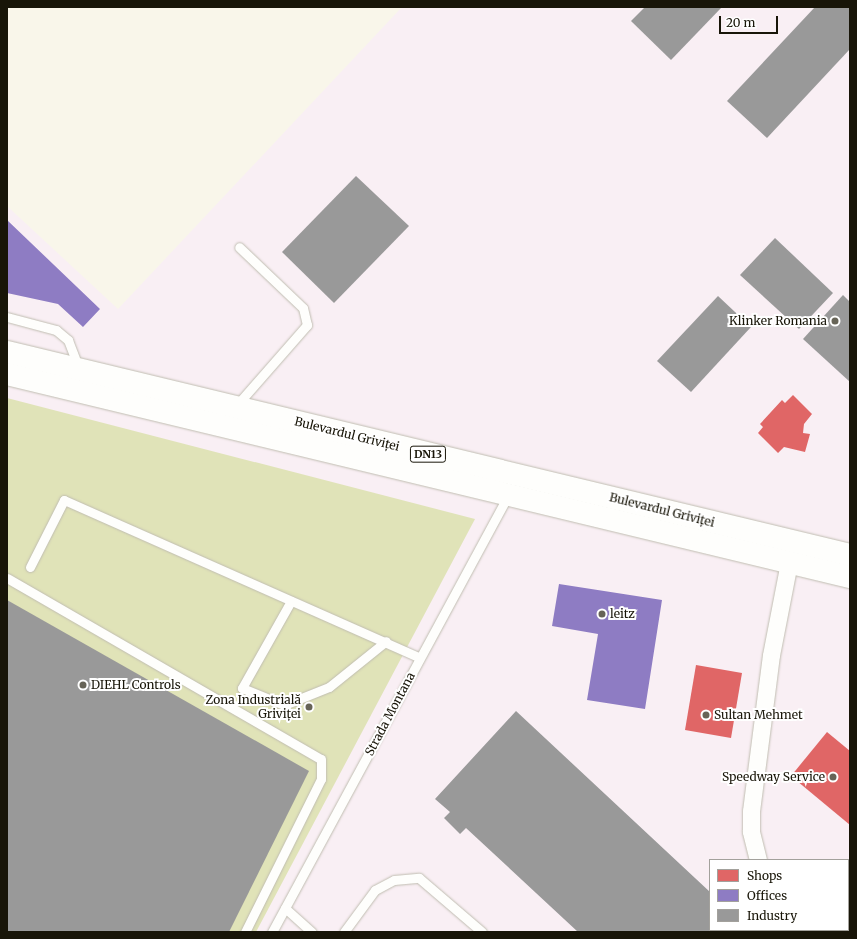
<!DOCTYPE html>
<meta charset="utf-8">
<style>
body{margin:0}
#map{position:relative;width:857px;height:939px;overflow:hidden;background:#f9f6ea;font-family:Merriweather,serif}
div>[style]{position:absolute}
.industrial>*{inset:0;background:#f9eff4}
.green>*{inset:0;background:#e0e3b8}
.shops>*{inset:0;background:#e06666}
.offices>*{inset:0;background:#8e7cc3}
.industry>*{inset:0;background:#999}
.roads{filter:drop-shadow(0 0 1px #c0bdb1) drop-shadow(0 0 1px #c0bdb1)}
.service>*{height:9px;margin:-4.5px;padding:0 4.5px;transform-origin:4.5px;border-radius:4.5px;background:#fefefc}
.minor>*{height:17px;margin:-8.5px;padding:0 8.5px;transform-origin:8.5px;border-radius:8.5px;background:#fefefc}
.primary>*{height:22px;margin:-11px;padding:0 11px;transform-origin:11px;border-radius:11px;background:#fefefc}
.dots>*{width:11px;height:11px;translate:-50% -50%;box-sizing:border-box;border:2px solid #fff;border-radius:50%}
span{translate:-50% -50%;white-space:nowrap;text-align:center;line-height:1.15;-webkit-text-stroke:4px #fff;paint-order:stroke}
.shield-label span{padding:1px 3px;background:#fff;border:1px solid;border-radius:3px;-webkit-text-stroke-width:0}
.shield-label{font-size:11px;color:#181508;font-weight:700}
.poi-label{font-size:12px;color:#181508}
.right{translate:-100% -50%;text-align:right}
.left{translate:0 -50%;text-align:left}
.street-label{font-size:12px;color:#181508}
.frame{position:absolute;inset:0;border:8px solid #181508;pointer-events:none}
.legend{position:absolute;left:709px;top:859px;width:140px;height:72px;box-sizing:border-box;background:#fff;border:1px solid #a3a19c;margin:0;padding:5px 7px;list-style:none;font-size:12px;color:#181508}
.legend li{display:flex;align-items:center;gap:8px;height:20px}
.legend b{width:20px;border:1px solid #a3a19c}
.scale{position:absolute;left:719px;top:16px;width:59px;height:18px;box-sizing:border-box;border:2px solid #181508;border-top:0;padding-left:5px;font-size:12px;line-height:14px;white-space:nowrap;color:#181508;-webkit-text-stroke:3px #fff;paint-order:stroke}
</style>
<div id="map">
<div class="industrial">
<i style="clip-path:polygon(evenodd,402px 7px,850px 7px,850px 932px,7px 932px,7px 206px,118px 309px,402px 7px,710px 860px,848px 860px,848px 930px,710px 930px,710px 860px)"></i>
</div>
<div class="green">
<i style="clip-path:polygon(7px 398px,475px 519px,256px 932px,7px 932px)"></i>
</div>
<div class="shops">
<i style="clip-path:polygon(793px 395px,812px 414px,804px 424px,803px 433px,810px 434px,805px 452px,784px 447px,778px 453px,758px 433px,763px 427px,760px 424px,782px 400px,785px 403px)"></i>
<i style="clip-path:polygon(696px 665px,742px 673px,731px 738px,685px 730px)"></i>
<i style="clip-path:polygon(827px 732px,850px 751px,850px 825px,791px 776px)"></i>
</div>
<div class="offices">
<i style="clip-path:polygon(7px 220px,100px 309px,83px 327px,58px 304px,7px 293px)"></i>
<i style="clip-path:polygon(559px 584px,662px 600px,645px 709px,587px 700px,598px 634px,552px 626px)"></i>
</div>
<div class="industry">
<i style="clip-path:polygon(645px 7px,722px 7px,671px 60px,631px 21px)"></i>
<i style="clip-path:polygon(815px 7px,850px 7px,850px 49px,767px 138px,727px 101px)"></i>
<i style="clip-path:polygon(356px 176px,409px 226px,334px 303px,282px 252px)"></i>
<i style="clip-path:polygon(775px 238px,833px 293px,799px 329px,740px 275px)"></i>
<i style="clip-path:polygon(843px 295px,850px 302px,850px 382px,803px 339px)"></i>
<i style="clip-path:polygon(718px 296px,751px 327px,691px 392px,657px 361px)"></i>
<i style="clip-path:polygon(7px 600px,309px 771px,229px 932px,7px 932px)"></i>
<i style="clip-path:polygon(516px 711px,710px 892px,710px 930px,753px 932px,578px 932px,466px 828px,460px 834px,444px 818px,450px 812px,435px 799px)"></i>
</div>
<div class="roads">
<div class="service">
<i style="left:7px;top:317px;width:51px;rotate:14.9deg"></i>
<i style="left:56px;top:330px;width:16px;rotate:40deg"></i>
<i style="left:68px;top:340px;width:30px;rotate:69deg"></i>
<i style="left:236px;top:406px;width:108px;rotate:-48.8deg"></i>
<i style="left:307px;top:325px;width:17px;rotate:-103deg"></i>
<i style="left:303px;top:308px;width:88px;rotate:-136.4deg"></i>
<i style="left:30px;top:567px;width:75px;rotate:-63.1deg"></i>
<i style="left:64px;top:500px;width:389px;rotate:23.9deg"></i>
<i style="left:7px;top:578px;width:362px;rotate:30deg"></i>
<i style="left:321px;top:759px;width:20px;rotate:90deg"></i>
<i style="left:321px;top:779px;width:171px;rotate:116.4deg"></i>
<i style="left:291px;top:601px;width:100px;rotate:119.4deg"></i>
<i style="left:242px;top:688px;width:45px;rotate:22deg"></i>
<i style="left:284px;top:705px;width:48px;rotate:-21.8deg"></i>
<i style="left:329px;top:687px;width:73px;rotate:-38.9deg"></i>
<i style="left:285px;top:908px;width:36px;rotate:42deg"></i>
<i style="left:272px;top:932px;width:497px;rotate:-61.6deg"></i>
<i style="left:344px;top:932px;width:52px;rotate:-53.6deg"></i>
<i style="left:375px;top:890px;width:21px;rotate:-28deg"></i>
<i style="left:394px;top:880px;width:25px;rotate:-5deg"></i>
<i style="left:419px;top:878px;width:83px;rotate:40.6deg"></i>
</div>
<div class="minor">
<i style="left:758px;top:860px;width:30px;rotate:-104deg"></i>
<i style="left:751px;top:831px;width:20px;rotate:-90deg"></i>
<i style="left:751px;top:811px;width:157px;rotate:-82.7deg"></i>
<i style="left:771px;top:655px;width:95px;rotate:-79deg"></i>
<i style="left:825px;top:930px;width:4px;rotate:34deg"></i>
</div>
<div class="primary">
<i style="left:7px;top:352px;width:867px;rotate:13.54deg"></i>
<i style="left:7px;top:374px;width:867px;rotate:13.54deg"></i>
</div>
</div>
<div class="dots">
<i style="left:835px;top:321px;background:#676457"></i>
<i style="left:602px;top:614px;background:#676457"></i>
<i style="left:83px;top:685px;background:#676457"></i>
<i style="left:309px;top:707px;background:#676457"></i>
<i style="left:706px;top:715px;background:#676457"></i>
<i style="left:833px;top:777px;background:#676457"></i>
</div>
<div class="shield-label">
<span style="left:428px;top:454px">DN13</span>
</div>
<div class="poi-label">
<span class="right" style="left:827px;top:321px">Klinker Romania</span>
<span class="left" style="left:610px;top:614px">leitz</span>
<span class="left" style="left:91px;top:685px">DIEHL Controls</span>
<span class="right" style="left:301px;top:707px">Zona Industrială<br>Griviței</span>
<span class="left" style="left:714px;top:715px">Sultan Mehmet</span>
<span class="right" style="left:825px;top:777px">Speedway Service</span>
</div>
<div class="street-label">
<span style="left:347px;top:434px;rotate:14deg">Bulevardul Griviței</span>
<span style="left:662px;top:510px;rotate:14deg">Bulevardul Griviței</span>
<span style="left:390px;top:714px;rotate:-62deg">Strada Montana</span>
</div>
<div class="frame"></div>
<ul class="legend">
<li><b style="height:11px;background:#e06666"></b>Shops</li>
<li><b style="height:11px;background:#8e7cc3"></b>Offices</li>
<li><b style="height:11px;background:#999"></b>Industry</li>
</ul>
<div class="scale">20 m</div>
</div>
